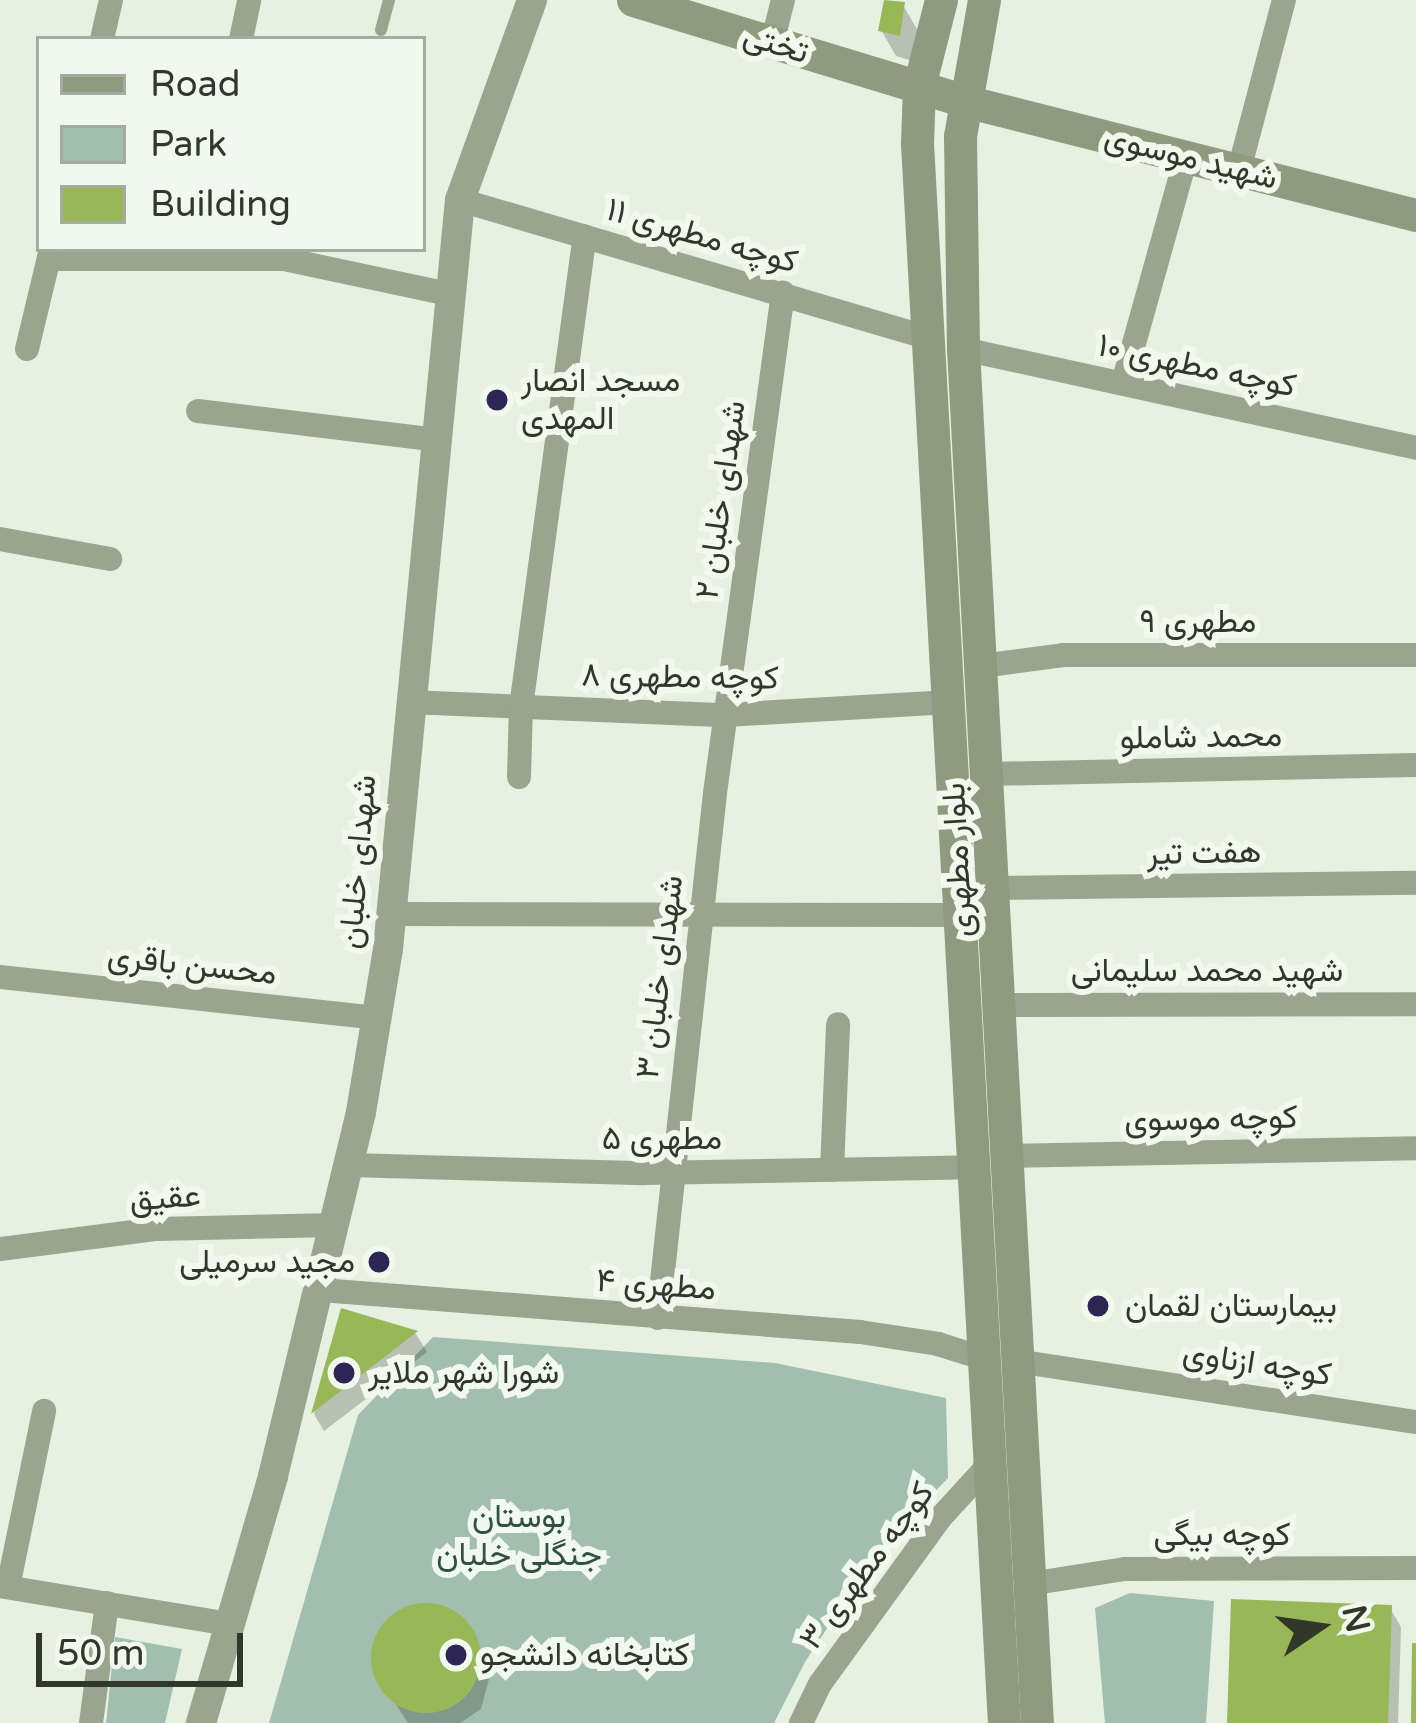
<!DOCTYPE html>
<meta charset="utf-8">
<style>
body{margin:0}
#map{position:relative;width:1416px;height:1723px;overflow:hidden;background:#e7f1e1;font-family:"Varela Round",Vazirmatn,sans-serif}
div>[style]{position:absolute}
.green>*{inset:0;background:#a2beae}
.shadow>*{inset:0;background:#0003}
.building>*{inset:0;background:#98b857}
.round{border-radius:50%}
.service>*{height:12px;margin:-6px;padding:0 6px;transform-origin:6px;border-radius:6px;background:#99a58f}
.minor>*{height:24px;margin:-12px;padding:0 12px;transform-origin:12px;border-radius:12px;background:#99a58f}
.tertiary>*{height:30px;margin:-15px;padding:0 15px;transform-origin:15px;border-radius:15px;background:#99a58f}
.secondary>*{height:33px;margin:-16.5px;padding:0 16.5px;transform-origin:16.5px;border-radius:16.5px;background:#8e9b7f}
.dots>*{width:33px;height:33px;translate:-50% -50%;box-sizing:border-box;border:6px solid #f1f8ed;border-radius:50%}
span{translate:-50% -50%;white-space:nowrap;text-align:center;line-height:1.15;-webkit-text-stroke:12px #f1f8ed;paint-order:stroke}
.street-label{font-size:33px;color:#32372b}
.poi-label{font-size:33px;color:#32372b}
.left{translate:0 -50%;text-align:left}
.right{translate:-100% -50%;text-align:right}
.park-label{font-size:33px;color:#325241}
.legend{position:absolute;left:36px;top:36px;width:390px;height:216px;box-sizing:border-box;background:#f1f8ed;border:3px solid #a5ab9f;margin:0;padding:15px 21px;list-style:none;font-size:36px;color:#32372b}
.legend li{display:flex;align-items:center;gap:24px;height:60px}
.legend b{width:60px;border:3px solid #a5ab9f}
.north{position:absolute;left:1260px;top:1567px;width:120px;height:120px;-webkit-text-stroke:9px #f1f8ed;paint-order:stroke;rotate:77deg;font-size:33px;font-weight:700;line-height:48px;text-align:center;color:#32372b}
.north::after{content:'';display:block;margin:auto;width:42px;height:54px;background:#32372b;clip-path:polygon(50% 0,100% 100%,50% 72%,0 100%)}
.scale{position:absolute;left:36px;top:1633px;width:207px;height:54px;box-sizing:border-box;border:6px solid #32372b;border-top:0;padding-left:15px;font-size:36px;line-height:42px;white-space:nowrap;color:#32372b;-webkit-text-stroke:9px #f1f8ed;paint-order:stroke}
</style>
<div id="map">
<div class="green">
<i style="clip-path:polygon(433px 1337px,775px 1363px,946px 1398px,948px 1478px,879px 1549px,805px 1662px,774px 1723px,269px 1723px,358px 1415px)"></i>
<i style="clip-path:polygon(1130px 1593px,1214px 1601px,1206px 1723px,1105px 1723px,1095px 1608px)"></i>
<i style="clip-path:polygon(115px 1637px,182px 1649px,165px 1723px,106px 1723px)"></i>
</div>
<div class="shadow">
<i style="clip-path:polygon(903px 5px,918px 31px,913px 61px,896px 56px,881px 30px)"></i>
<i style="clip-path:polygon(343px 1312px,416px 1334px,427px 1352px,324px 1431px,314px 1414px)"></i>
<i style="clip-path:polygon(427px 1605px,454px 1613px,470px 1628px,491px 1671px,481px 1709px,460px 1723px,408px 1723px,377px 1675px,379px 1633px,398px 1614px)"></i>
<i style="clip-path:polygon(1390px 1608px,1401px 1627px,1398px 1723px,1230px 1723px)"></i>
</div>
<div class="building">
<i style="clip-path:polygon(884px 0,905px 2px,900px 36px,878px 31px)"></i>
<i style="clip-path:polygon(341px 1308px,418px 1331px,311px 1414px)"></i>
<i style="clip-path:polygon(1231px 1599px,1392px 1605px,1388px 1723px,1227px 1723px)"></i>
<i class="round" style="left:371px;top:1603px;width:110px;height:110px"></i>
<i style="clip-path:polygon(1412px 1643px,1416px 1643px,1416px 1723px,1411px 1723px)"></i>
</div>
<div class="service">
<i style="left:381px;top:30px;width:31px;rotate:-75deg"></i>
</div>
<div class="minor">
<i style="left:102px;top:39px;width:40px;rotate:-77deg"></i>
<i style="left:241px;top:39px;width:40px;rotate:-78deg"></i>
<i style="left:772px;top:43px;width:44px;rotate:-75.7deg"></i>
<i style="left:1239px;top:170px;width:176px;rotate:-75.2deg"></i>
<i style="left:460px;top:200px;width:486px;rotate:16.4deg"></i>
<i style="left:49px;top:259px;width:235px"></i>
<i style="left:284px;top:259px;width:173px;rotate:12deg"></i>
<i style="left:27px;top:349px;width:103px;rotate:-76.5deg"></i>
<i style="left:963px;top:349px;width:464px;rotate:12.3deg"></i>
<i style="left:1123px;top:383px;width:235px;rotate:-74.4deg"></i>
<i style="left:198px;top:411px;width:241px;rotate:6.9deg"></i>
<i style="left:0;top:539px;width:112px;rotate:10.3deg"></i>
<i style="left:981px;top:666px;width:83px;rotate:-7.6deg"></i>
<i style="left:1063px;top:655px;width:353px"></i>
<i style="left:409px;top:702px;width:316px;rotate:2.4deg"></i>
<i style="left:725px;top:715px;width:225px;rotate:-3.3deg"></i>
<i style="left:987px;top:774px;width:429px;rotate:-1.2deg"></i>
<i style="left:519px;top:777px;width:70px;rotate:-88.4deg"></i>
<i style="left:521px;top:707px;width:475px;rotate:-82.3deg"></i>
<i style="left:993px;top:888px;width:423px;rotate:-0.7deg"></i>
<i style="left:391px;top:914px;width:570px;rotate:0.1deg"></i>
<i style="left:0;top:977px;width:379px;rotate:6.2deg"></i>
<i style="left:999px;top:1005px;width:417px;rotate:-0.1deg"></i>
<i style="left:1007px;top:1156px;width:409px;rotate:-1.1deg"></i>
<i style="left:349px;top:1165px;width:295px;rotate:1.6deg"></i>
<i style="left:644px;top:1173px;width:331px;rotate:-1deg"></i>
<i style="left:832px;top:1170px;width:146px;rotate:-87.6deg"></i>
<i style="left:0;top:1249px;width:158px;rotate:-7.3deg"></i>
<i style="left:157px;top:1229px;width:178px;rotate:-1.3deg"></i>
<i style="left:321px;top:1290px;width:541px;rotate:4.46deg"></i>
<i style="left:860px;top:1332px;width:79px;rotate:8.7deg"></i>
<i style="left:938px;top:1344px;width:49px;rotate:17.7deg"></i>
<i style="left:658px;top:1318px;width:528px;rotate:-83.8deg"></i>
<i style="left:715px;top:793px;width:505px;rotate:-82.26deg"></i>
<i style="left:1017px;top:1361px;width:404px;rotate:8.7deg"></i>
<i style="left:1029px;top:1584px;width:97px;rotate:-8.9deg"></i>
<i style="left:1125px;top:1569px;width:291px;rotate:-0.2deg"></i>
<i style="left:0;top:1586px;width:233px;rotate:9.4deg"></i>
<i style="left:8px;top:1587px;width:180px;rotate:-78.4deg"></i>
<i style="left:91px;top:1723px;width:121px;rotate:-82.4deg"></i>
<i style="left:801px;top:1723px;width:43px;rotate:-64deg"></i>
<i style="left:820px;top:1684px;width:205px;rotate:-54.1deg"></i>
<i style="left:940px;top:1518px;width:65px;rotate:-47.5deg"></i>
<i style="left:984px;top:1470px;width:17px;rotate:-73deg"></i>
</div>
<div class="tertiary">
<i style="left:201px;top:1723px;width:257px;rotate:-73.7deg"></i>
<i style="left:273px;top:1476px;width:374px;rotate:-76.4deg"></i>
<i style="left:361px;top:1112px;width:165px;rotate:-80.6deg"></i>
<i style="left:388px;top:949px;width:752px;rotate:-84.51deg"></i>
<i style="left:460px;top:200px;width:213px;rotate:-70.2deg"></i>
</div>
<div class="secondary">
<i style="left:633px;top:0;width:347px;rotate:16.9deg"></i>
<i style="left:965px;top:101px;width:465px;rotate:14.2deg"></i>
<i style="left:941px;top:0;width:89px;rotate:104.3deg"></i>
<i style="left:919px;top:86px;width:57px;rotate:92deg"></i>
<i style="left:917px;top:143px;width:1582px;rotate:86.85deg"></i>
<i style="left:984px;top:0;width:138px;rotate:100deg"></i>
<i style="left:960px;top:136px;width:213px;rotate:89.2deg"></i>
<i style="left:963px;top:349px;width:1376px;rotate:86.92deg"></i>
</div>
<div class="dots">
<i style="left:497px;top:400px;background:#2d2554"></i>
<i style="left:379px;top:1262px;background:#2d2554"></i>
<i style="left:1098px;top:1306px;background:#2d2554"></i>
<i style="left:344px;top:1373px;background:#2d2554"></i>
<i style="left:456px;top:1655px;background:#2d2554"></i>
</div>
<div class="street-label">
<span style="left:776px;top:44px;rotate:17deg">تختی</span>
<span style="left:1191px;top:158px;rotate:14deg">شهید موسوی</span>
<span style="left:702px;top:236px;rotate:16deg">کوچه مطهری ۱۱</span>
<span style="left:1197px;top:366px;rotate:12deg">کوچه مطهری ۱۰</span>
<span style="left:721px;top:500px;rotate:-82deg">شهدای خلبان ۲</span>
<span style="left:1198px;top:622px">مطهری ۹</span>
<span style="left:680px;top:677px;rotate:1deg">کوچه مطهری ۸</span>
<span style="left:1201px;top:737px;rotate:-1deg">محمد شاملو</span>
<span style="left:1204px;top:853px;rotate:-1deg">هفت تیر</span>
<span style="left:958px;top:860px;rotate:-93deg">بلوار مطهری</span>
<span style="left:358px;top:862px;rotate:-85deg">شهدای خلبان</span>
<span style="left:192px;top:965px;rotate:6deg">محسن باقری</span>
<span style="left:1207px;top:971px">شهید محمد سلیمانی</span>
<span style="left:660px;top:977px;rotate:-83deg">شهدای خلبان ۳</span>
<span style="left:1211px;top:1119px;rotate:-1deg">کوچه موسوی</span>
<span style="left:662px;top:1139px">مطهری ۵</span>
<span style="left:165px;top:1198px;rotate:-4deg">عقیق</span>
<span style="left:656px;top:1285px;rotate:4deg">مطهری ۴</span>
<span style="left:1257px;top:1364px;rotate:9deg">کوچه ازناوی</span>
<span style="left:1222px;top:1535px">کوچه بیگی</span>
<span style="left:867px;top:1566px;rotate:-53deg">کوچه مطهری ۳</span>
</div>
<div class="poi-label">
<span class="left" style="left:521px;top:400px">مسجد انصار<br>المهدی</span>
<span class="right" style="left:355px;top:1262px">مجید سرمیلی</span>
<span class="left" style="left:1125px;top:1306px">بیمارستان لقمان</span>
<span class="left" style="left:368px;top:1373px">شورا شهر ملایر</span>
<span class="left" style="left:480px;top:1655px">کتابخانه دانشجو</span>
</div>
<div class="park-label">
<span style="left:519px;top:1536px">بوستان<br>جنگلی خلبان</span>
</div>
<ul class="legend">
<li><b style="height:15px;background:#8e9b7f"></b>Road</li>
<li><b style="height:33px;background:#a2beae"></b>Park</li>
<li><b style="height:33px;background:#98b857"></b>Building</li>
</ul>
<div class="north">N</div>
<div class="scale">50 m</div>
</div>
